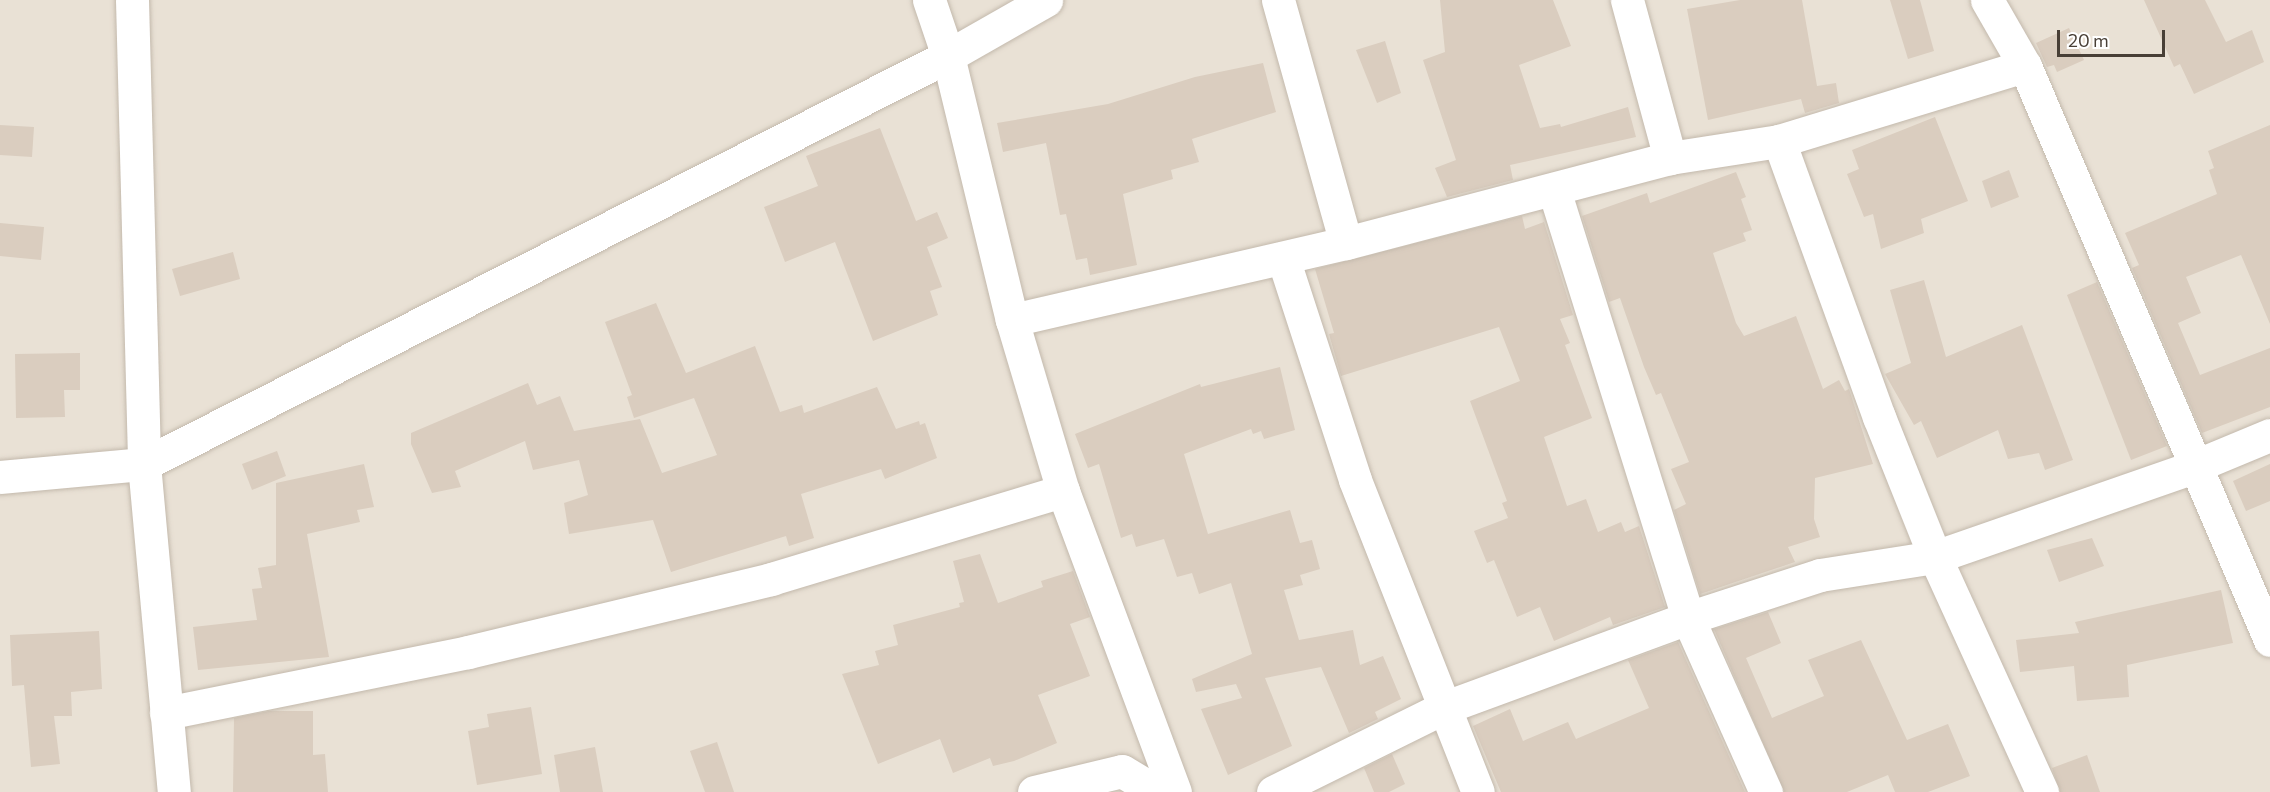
<!DOCTYPE html>
<style>
body{margin:0}
#map{position:relative;width:2270px;height:792px;overflow:hidden;background:#f4efe7;font-family:Commissioner,sans-serif}
div>[style]{position:absolute}
.residential>*{inset:0;background:#e9e1d5}
.building>*{inset:0;background:#dacdbf}
.roads{filter:drop-shadow(0 0 2px #c3b9ac) drop-shadow(0 0 2px #c3b9ac)}
.street>*{height:33px;margin:-16.5px;padding:0 16.5px;transform-origin:16.5px;border-radius:16.5px;background:#fff}
span{translate:-50% -50%;white-space:nowrap;text-align:center;line-height:1.15;-webkit-text-stroke:5px #fff;paint-order:stroke}
.scale{position:absolute;left:2057px;top:30px;width:108px;height:27px;box-sizing:border-box;border:3px solid #483f36;border-top:0;padding-left:8px;font-size:18px;line-height:21px;white-space:nowrap;color:#483f36;-webkit-text-stroke:4px #fff;paint-order:stroke}
</style>
<div id="map">
<div class="residential">
<i style="clip-path:polygon(0 0,2270px 0,2270px 792px,0 792px)"></i>
</div>
<div class="building">
<i style="clip-path:polygon(1440px 0,1553px 0,1571px 46px,1519px 65px,1540px 128px,1560px 124px,1561px 127px,1628px 107px,1636px 137px,1510px 165px,1513px 180px,1447px 197px,1435px 168px,1456px 160px,1423px 60px,1445px 52px)"></i>
<i style="clip-path:polygon(1740px 0,1802px 0,1817px 86px,1836px 83px,1839px 103px,1805px 113px,1801px 99px,1708px 120px,1687px 9px)"></i>
<i style="clip-path:polygon(1890px 0,1920px 0,1934px 51px,1908px 59px)"></i>
<i style="clip-path:polygon(2144px 0,2205px 0,2226px 42px,2252px 30px,2264px 62px,2194px 94px,2180px 64px,2174px 67px)"></i>
<i style="clip-path:polygon(2069px 28px,2084px 60px,2057px 72px,2054px 65px,2047px 67px,2036px 43px)"></i>
<i style="clip-path:polygon(1385px 41px,1401px 93px,1377px 103px,1356px 50px)"></i>
<i style="clip-path:polygon(1263px 63px,1276px 112px,1192px 139px,1199px 162px,1171px 170px,1173px 179px,1123px 194px,1137px 265px,1090px 275px,1087px 258px,1076px 260px,1066px 214px,1060px 215px,1046px 143px,1003px 152px,997px 123px,1108px 104px,1195px 77px)"></i>
<i style="clip-path:polygon(1935px 117px,1968px 201px,1921px 219px,1924px 233px,1881px 249px,1873px 214px,1864px 217px,1847px 174px,1859px 169px,1852px 150px)"></i>
<i style="clip-path:polygon(0 125px,34px 127px,32px 157px,0 155px)"></i>
<i style="clip-path:polygon(2270px 125px,2270px 324px,2241px 255px,2186px 277px,2201px 313px,2178px 323px,2200px 375px,2270px 348px,2270px 407px,2202px 433px,2132px 268px,2139px 265px,2125px 233px,2217px 194px,2209px 170px,2214px 168px,2208px 151px)"></i>
<i style="clip-path:polygon(880px 128px,916px 221px,937px 212px,948px 238px,927px 247px,942px 287px,930px 291px,938px 315px,873px 341px,835px 242px,785px 262px,764px 207px,818px 186px,806px 156px)"></i>
<i style="clip-path:polygon(2009px 170px,2019px 197px,1991px 208px,1982px 181px)"></i>
<i style="clip-path:polygon(1736px 172px,1746px 197px,1741px 199px,1752px 230px,1743px 233px,1746px 241px,1713px 253px,1736px 323px,1744px 336px,1796px 316px,1823px 389px,1839px 380px,1845px 391px,1849px 389px,1873px 464px,1815px 478px,1814px 519px,1820px 537px,1788px 547px,1795px 562px,1700px 594px,1674px 510px,1686px 504px,1671px 469px,1689px 462px,1661px 393px,1656px 395px,1644px 367px,1620px 298px,1609px 302px,1582px 216px,1647px 193px,1650px 203px)"></i>
<i style="clip-path:polygon(1522px 216px,1525px 229px,1544px 222px,1573px 315px,1560px 319px,1570px 343px,1565px 345px,1592px 418px,1544px 437px,1567px 506px,1586px 499px,1598px 532px,1621px 522px,1625px 532px,1639px 526px,1665px 607px,1613px 625px,1610px 617px,1554px 641px,1540px 607px,1517px 617px,1494px 560px,1487px 563px,1474px 531px,1508px 518px,1502px 503px,1507px 501px,1470px 401px,1520px 381px,1499px 327px,1341px 376px,1329px 334px,1334px 333px,1315px 269px)"></i>
<i style="clip-path:polygon(0 223px,44px 227px,41px 260px,0 256px)"></i>
<i style="clip-path:polygon(233px 252px,240px 279px,180px 296px,172px 269px)"></i>
<i style="clip-path:polygon(1924px 280px,1946px 357px,2022px 325px,2073px 460px,2045px 470px,2039px 453px,2008px 459px,1998px 430px,1937px 458px,1921px 421px,1914px 425px,1885px 374px,1911px 363px,1890px 290px)"></i>
<i style="clip-path:polygon(2097px 282px,2167px 446px,2131px 460px,2067px 295px)"></i>
<i style="clip-path:polygon(656px 303px,686px 373px,755px 346px,780px 412px,802px 405px,804px 413px,877px 387px,896px 429px,919px 421px,920px 425px,925px 423px,937px 458px,885px 479px,881px 469px,801px 494px,814px 538px,789px 546px,786px 536px,671px 572px,653px 520px,569px 534px,564px 503px,588px 495px,579px 460px,533px 470px,525px 441px,455px 471px,461px 487px,432px 493px,411px 444px,411px 433px,528px 383px,537px 405px,560px 396px,574px 431px,640px 419px,662px 473px,717px 455px,694px 398px,634px 418px,627px 397px,632px 395px,605px 322px)"></i>
<i style="clip-path:polygon(80px 353px,80px 390px,64px 390px,65px 417px,16px 418px,15px 354px)"></i>
<i style="clip-path:polygon(1280px 367px,1295px 430px,1264px 439px,1261px 431px,1253px 434px,1251px 429px,1184px 454px,1208px 534px,1290px 510px,1300px 543px,1312px 540px,1320px 569px,1300px 575px,1303px 585px,1284px 590px,1299px 640px,1353px 630px,1360px 665px,1383px 656px,1401px 699px,1375px 712px,1378px 719px,1349px 733px,1321px 667px,1265px 678px,1292px 746px,1228px 775px,1201px 709px,1242px 698px,1236px 684px,1196px 692px,1192px 679px,1252px 654px,1231px 583px,1199px 594px,1192px 573px,1177px 577px,1164px 539px,1136px 547px,1132px 534px,1121px 538px,1099px 464px,1088px 468px,1075px 434px,1200px 384px,1201px 387px)"></i>
<i style="clip-path:polygon(277px 451px,286px 476px,252px 490px,242px 464px)"></i>
<i style="clip-path:polygon(364px 464px,374px 507px,357px 510px,360px 522px,307px 534px,329px 657px,198px 670px,193px 627px,257px 620px,252px 589px,262px 588px,258px 568px,276px 565px,276px 483px)"></i>
<i style="clip-path:polygon(2270px 464px,2270px 501px,2246px 511px,2233px 481px)"></i>
<i style="clip-path:polygon(2092px 538px,2104px 566px,2059px 582px,2047px 550px)"></i>
<i style="clip-path:polygon(980px 554px,998px 603px,1043px 587px,1041px 581px,1073px 571px,1090px 617px,1070px 624px,1090px 676px,1038px 695px,1057px 743px,1014px 761px,993px 766px,990px 758px,953px 773px,940px 739px,878px 764px,842px 674px,879px 665px,875px 651px,898px 645px,893px 625px,960px 607px,959px 603px,964px 602px,953px 561px)"></i>
<i style="clip-path:polygon(2221px 590px,2233px 643px,2127px 665px,2129px 697px,2077px 701px,2074px 666px,2020px 672px,2016px 640px,2079px 633px,2075px 622px)"></i>
<i style="clip-path:polygon(1768px 612px,1781px 643px,1746px 658px,1772px 718px,1824px 696px,1808px 660px,1861px 640px,1907px 740px,1948px 724px,1970px 776px,1928px 792px,1895px 792px,1888px 775px,1847px 792px,1784px 792px,1714px 629px)"></i>
<i style="clip-path:polygon(99px 631px,102px 689px,71px 692px,72px 716px,54px 716px,60px 764px,31px 767px,24px 685px,12px 686px,10px 635px)"></i>
<i style="clip-path:polygon(1678px 642px,1745px 792px,1501px 792px,1473px 726px,1510px 709px,1523px 741px,1568px 722px,1576px 739px,1649px 708px,1628px 660px)"></i>
<i style="clip-path:polygon(531px 707px,542px 774px,477px 785px,468px 731px,489px 727px,487px 714px)"></i>
<i style="clip-path:polygon(269px 711px,313px 711px,313px 755px,325px 754px,328px 792px,233px 792px,234px 718px)"></i>
<i style="clip-path:polygon(717px 742px,734px 792px,705px 792px,690px 751px)"></i>
<i style="clip-path:polygon(595px 747px,603px 792px,560px 792px,554px 755px)"></i>
<i style="clip-path:polygon(1392px 754px,1405px 784px,1389px 792px,1374px 792px,1364px 768px)"></i>
<i style="clip-path:polygon(2087px 755px,2100px 792px,2060px 792px,2052px 768px)"></i>
</div>
<div class="roads">
<div class="street">
<i style="left:132px;top:0;width:464px;rotate:88.5deg"></i>
<i style="left:144px;top:464px;width:329px;rotate:84.8deg"></i>
<i style="left:929px;top:0;width:59px;rotate:71.3deg"></i>
<i style="left:948px;top:56px;width:272px;rotate:76.4deg"></i>
<i style="left:1012px;top:320px;width:178px;rotate:73.4deg"></i>
<i style="left:1063px;top:491px;width:321px;rotate:69.6deg"></i>
<i style="left:1278px;top:0;width:252px;rotate:74.4deg"></i>
<i style="left:1627px;top:0;width:164px;rotate:74.8deg"></i>
<i style="left:1987px;top:0;width:76px;rotate:60.1deg"></i>
<i style="left:1779px;top:141px;width:294px;rotate:70.1deg"></i>
<i style="left:1879px;top:417px;width:151px;rotate:68.2deg"></i>
<i style="left:1935px;top:557px;width:258px;rotate:65.5deg"></i>
<i style="left:1554px;top:190px;width:448px;rotate:72.6deg"></i>
<i style="left:1688px;top:618px;width:191px;rotate:65.9deg"></i>
<i style="left:1283px;top:258px;width:233px;rotate:72deg"></i>
<i style="left:1355px;top:480px;width:335px;rotate:68.5deg"></i>
<i style="left:1012px;top:320px;width:343px;rotate:-13deg"></i>
<i style="left:1346px;top:243px;width:335px;rotate:-14.7deg"></i>
<i style="left:1670px;top:158px;width:110px;rotate:-8.9deg"></i>
<i style="left:1779px;top:141px;width:257px;rotate:-17deg"></i>
<i style="left:2025px;top:66px;width:624px;rotate:66.89deg"></i>
<i style="left:0;top:477px;width:145px;rotate:-5.2deg"></i>
<i style="left:144px;top:464px;width:902px;rotate:-26.91deg"></i>
<i style="left:948px;top:56px;width:113px;rotate:-29.7deg"></i>
<i style="left:166px;top:713px;width:308px;rotate:-11.4deg"></i>
<i style="left:468px;top:652px;width:312px;rotate:-13.5deg"></i>
<i style="left:771px;top:579px;width:305px;rotate:-16.8deg"></i>
<i style="left:1034px;top:792px;width:90px;rotate:-13.4deg"></i>
<i style="left:1122px;top:771px;width:41px;rotate:31deg"></i>
<i style="left:1273px;top:792px;width:190px;rotate:-26.3deg"></i>
<i style="left:1443px;top:708px;width:261px;rotate:-20.2deg"></i>
<i style="left:1688px;top:618px;width:139px;rotate:-18deg"></i>
<i style="left:1820px;top:575px;width:116px;rotate:-8.9deg"></i>
<i style="left:1935px;top:557px;width:273px;rotate:-19.2deg"></i>
<i style="left:2193px;top:467px;width:83px;rotate:-22.6deg"></i>
</div>
</div>
<div class="scale">20 m</div>
</div>
